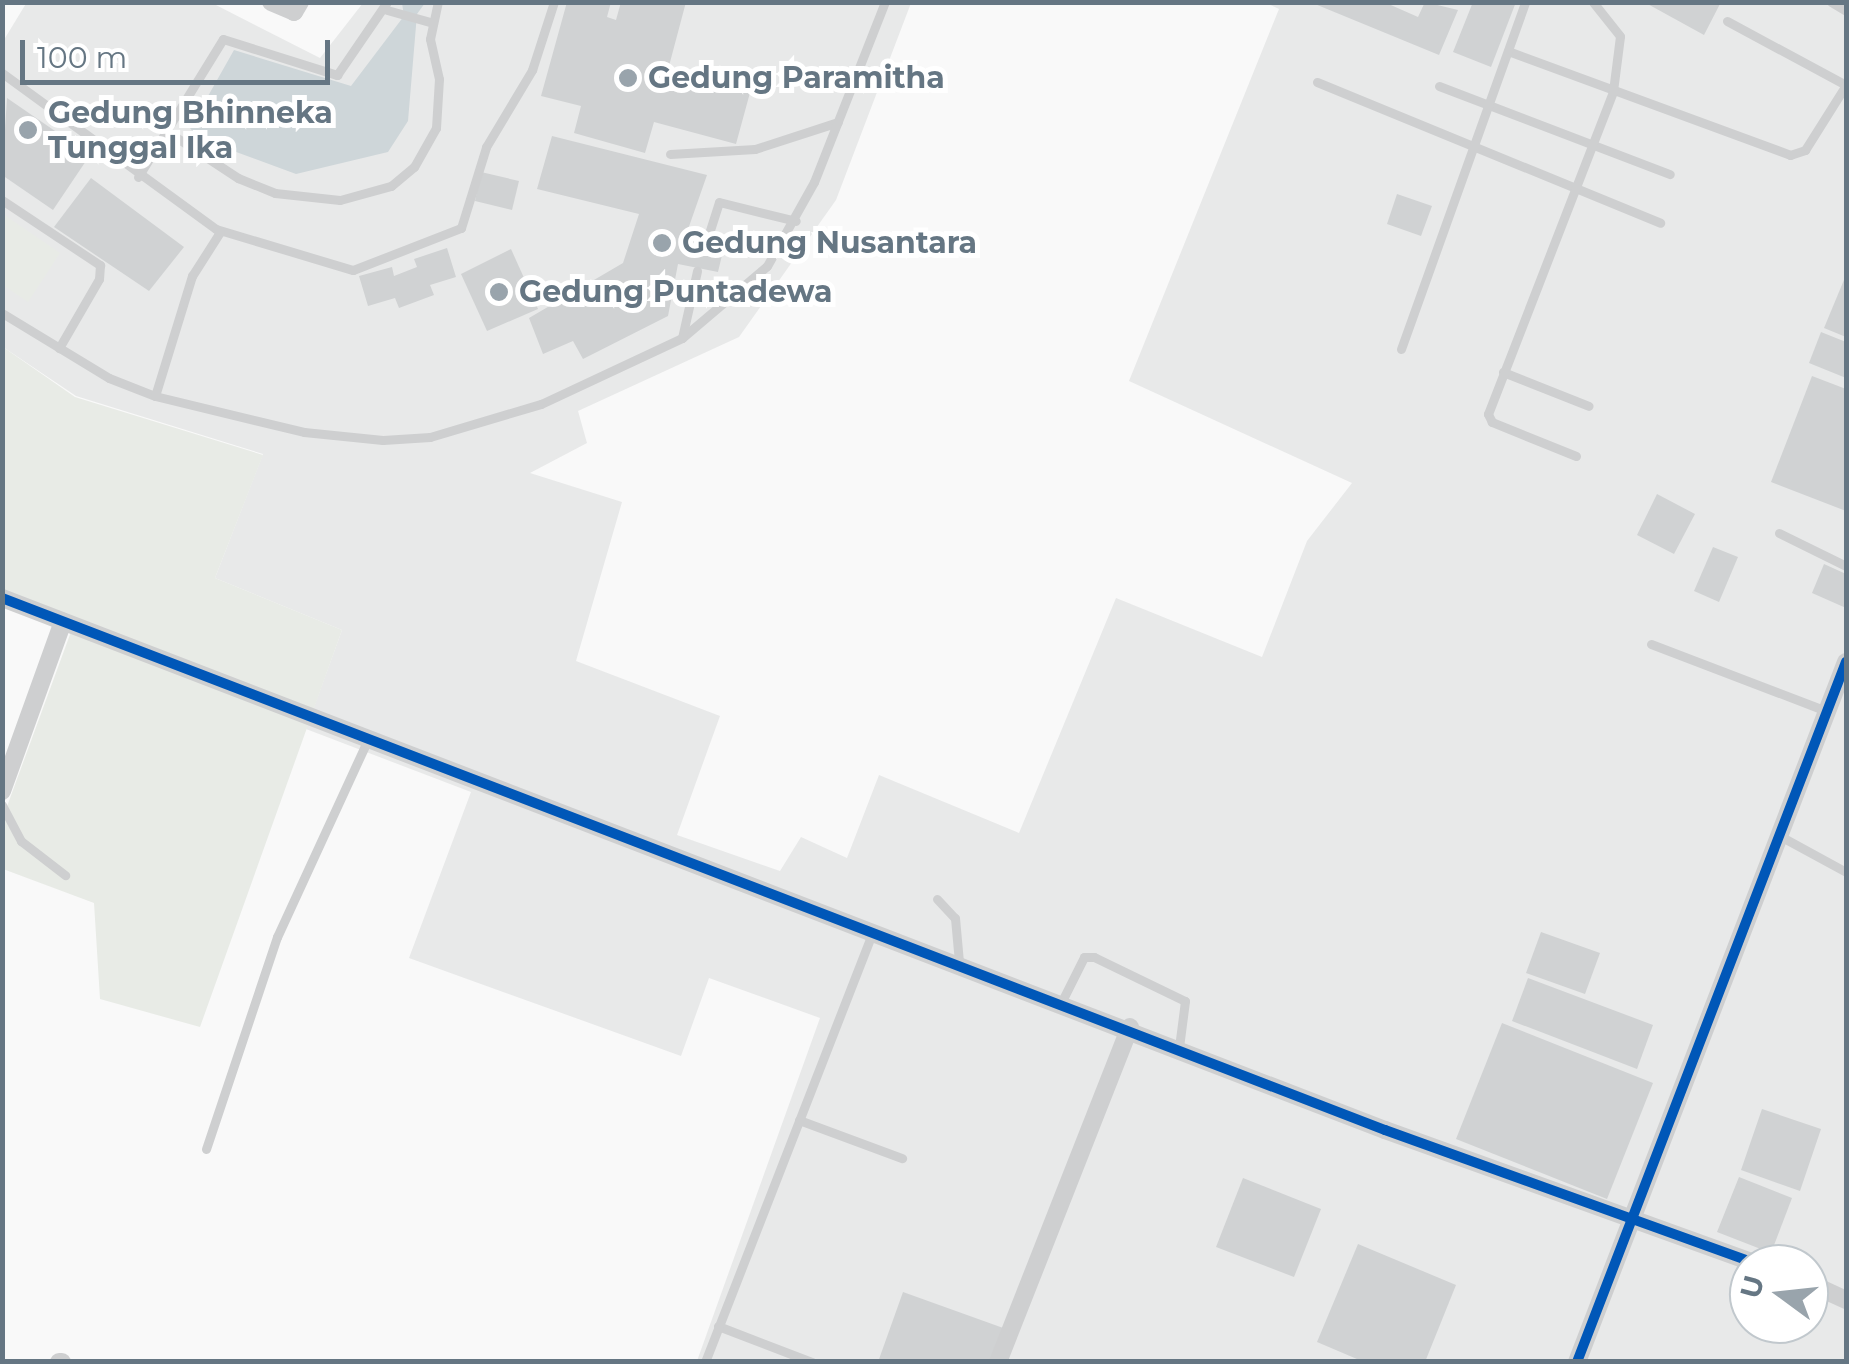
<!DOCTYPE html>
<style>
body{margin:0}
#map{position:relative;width:1849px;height:1364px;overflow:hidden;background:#f9f9f9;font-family:Montserrat,sans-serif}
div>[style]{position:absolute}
.built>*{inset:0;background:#e8e9e9}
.green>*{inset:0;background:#e8ebe6}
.water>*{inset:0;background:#ced6d9}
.building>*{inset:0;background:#d0d2d3}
.lane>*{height:9px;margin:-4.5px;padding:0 4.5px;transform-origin:4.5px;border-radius:4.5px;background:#cecfd0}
.street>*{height:18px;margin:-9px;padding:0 9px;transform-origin:9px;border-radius:9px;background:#cecfd0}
.cycleway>*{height:10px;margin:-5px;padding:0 5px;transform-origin:5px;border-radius:5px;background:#0057b8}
.dots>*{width:28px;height:28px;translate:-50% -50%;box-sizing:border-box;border:5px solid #fff;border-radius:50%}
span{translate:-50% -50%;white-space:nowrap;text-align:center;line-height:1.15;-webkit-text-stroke:10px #fff;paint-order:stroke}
.poi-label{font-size:30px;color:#657683;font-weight:700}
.left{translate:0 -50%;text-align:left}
.frame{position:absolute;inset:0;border:5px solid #657683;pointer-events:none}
.north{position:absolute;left:1729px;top:1244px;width:100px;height:100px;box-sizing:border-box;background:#fff;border:2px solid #c1c8cd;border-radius:50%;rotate:285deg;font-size:28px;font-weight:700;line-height:40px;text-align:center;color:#657683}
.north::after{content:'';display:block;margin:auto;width:35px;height:45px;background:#99a4ac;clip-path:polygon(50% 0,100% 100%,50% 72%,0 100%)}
.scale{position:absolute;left:20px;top:40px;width:310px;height:45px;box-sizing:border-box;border:5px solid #657683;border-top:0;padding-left:12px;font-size:30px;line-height:35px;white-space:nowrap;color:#657683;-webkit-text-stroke:8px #fff;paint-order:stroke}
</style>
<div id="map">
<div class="built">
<i style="clip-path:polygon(evenodd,27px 2px,212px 3px,320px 58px,363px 3px,911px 3px,836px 200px,739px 337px,578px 411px,587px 443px,530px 473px,622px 502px,576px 661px,720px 716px,677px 835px,780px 871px,801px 837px,847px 858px,879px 775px,1019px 833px,1116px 598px,1262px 657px,1307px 541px,1352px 483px,1129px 381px,1279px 9px,1266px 3px,1846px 3px,1846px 1361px,697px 1361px,820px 1018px,709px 978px,681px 1056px,409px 958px,471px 792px,306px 729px,342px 630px,215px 578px,263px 454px,76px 396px,3px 347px,2px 43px,27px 2px,1749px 1264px,1809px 1264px,1809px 1324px,1749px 1324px,1749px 1264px)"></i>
</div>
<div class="green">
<i style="clip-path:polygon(3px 214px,60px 253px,28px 302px,3px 285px)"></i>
<i style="clip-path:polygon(3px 347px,75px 397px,263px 455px,215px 578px,342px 630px,200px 1027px,100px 999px,94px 903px,3px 869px,2px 820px,72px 629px,3px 604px)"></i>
</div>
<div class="water">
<i style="clip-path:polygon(402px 3px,425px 3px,417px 14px,408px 121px,388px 152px,296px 174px,198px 138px,190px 128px,234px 50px,351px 86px,404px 16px)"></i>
</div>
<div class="building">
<i style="clip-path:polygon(567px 2px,611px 2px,607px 17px,616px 20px,621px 2px,686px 2px,669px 66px,751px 89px,736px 144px,654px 122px,645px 153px,574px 133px,581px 106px,541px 96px)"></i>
<i style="clip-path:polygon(1310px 2px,1384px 2px,1418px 17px,1425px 2px,1458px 10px,1439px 55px)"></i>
<i style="clip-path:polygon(1473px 2px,1516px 2px,1491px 67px,1453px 52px)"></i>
<i style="clip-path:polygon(1644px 2px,1721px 2px,1704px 35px)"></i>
<i style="clip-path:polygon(7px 98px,90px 155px,53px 210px,2px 175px)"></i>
<i style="clip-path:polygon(552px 136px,707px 175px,685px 238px,723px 251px,718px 272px,678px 264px,668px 316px,583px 359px,573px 341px,543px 354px,529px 318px,623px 263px,639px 214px,537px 189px)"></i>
<i style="clip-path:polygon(481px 172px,519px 181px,512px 210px,475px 201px)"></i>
<i style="clip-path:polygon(91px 178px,184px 247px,149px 291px,54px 227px)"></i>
<i style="clip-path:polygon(1397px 194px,1432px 206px,1421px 236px,1387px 224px)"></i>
<i style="clip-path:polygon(447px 248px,456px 277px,430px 285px,434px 295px,399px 308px,395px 298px,368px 306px,359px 276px,392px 267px,394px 276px,417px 267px,414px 259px)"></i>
<i style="clip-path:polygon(511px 249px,538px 309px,487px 331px,461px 274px)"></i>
<i style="clip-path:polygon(1846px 275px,1846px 337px,1824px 328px)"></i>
<i style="clip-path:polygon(1821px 332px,1846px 342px,1846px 378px,1809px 363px)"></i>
<i style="clip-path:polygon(1812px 376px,1846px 389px,1846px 511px,1771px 482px)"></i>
<i style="clip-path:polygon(1657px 494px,1695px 514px,1674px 554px,1637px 535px)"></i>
<i style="clip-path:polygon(1713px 547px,1738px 557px,1719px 602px,1694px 591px)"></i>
<i style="clip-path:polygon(1824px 564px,1846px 574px,1846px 608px,1812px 593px)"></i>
<i style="clip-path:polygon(1541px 932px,1600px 953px,1585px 994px,1526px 973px)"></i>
<i style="clip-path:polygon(1528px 978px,1653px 1025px,1637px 1069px,1512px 1021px)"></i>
<i style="clip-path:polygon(1502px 1023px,1653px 1083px,1607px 1199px,1456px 1139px)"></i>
<i style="clip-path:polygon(1762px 1109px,1821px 1129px,1800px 1191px,1741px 1170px)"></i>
<i style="clip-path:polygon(1739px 1177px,1792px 1198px,1771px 1253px,1717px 1232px)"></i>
<i style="clip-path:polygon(1243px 1178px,1321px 1209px,1294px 1277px,1216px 1247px)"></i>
<i style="clip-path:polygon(1358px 1244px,1456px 1285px,1425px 1362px,1364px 1362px,1317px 1342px)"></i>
<i style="clip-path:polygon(903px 1292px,1006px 1329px,994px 1362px,878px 1362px)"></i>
</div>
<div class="lane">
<i style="left:1831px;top:2px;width:17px;rotate:31deg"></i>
<i style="left:387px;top:10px;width:45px;rotate:15.6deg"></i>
<i style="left:1727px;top:21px;width:135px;rotate:28.3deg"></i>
<i style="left:1508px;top:51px;width:301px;rotate:20.2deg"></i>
<i style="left:1790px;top:155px;width:16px;rotate:-18deg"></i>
<i style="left:1805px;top:150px;width:77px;rotate:-57.8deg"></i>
<i style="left:2px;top:73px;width:265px;rotate:36.1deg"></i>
<i style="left:216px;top:229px;width:143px;rotate:16.7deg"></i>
<i style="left:353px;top:270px;width:116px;rotate:-21.3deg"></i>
<i style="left:461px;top:228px;width:85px;rotate:-72.8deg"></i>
<i style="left:486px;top:147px;width:90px;rotate:-59.1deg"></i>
<i style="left:532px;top:70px;width:71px;rotate:-72.1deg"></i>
<i style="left:1317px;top:82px;width:371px;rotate:22.3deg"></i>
<i style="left:1439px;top:86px;width:247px;rotate:20.9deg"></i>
<i style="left:168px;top:132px;width:84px;rotate:33.3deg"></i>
<i style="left:238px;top:178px;width:40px;rotate:22deg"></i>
<i style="left:275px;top:193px;width:65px;rotate:6.1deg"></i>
<i style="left:340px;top:200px;width:53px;rotate:-15.4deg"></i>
<i style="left:391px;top:186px;width:30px;rotate:-40deg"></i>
<i style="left:414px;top:167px;width:45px;rotate:-60.6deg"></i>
<i style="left:436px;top:128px;width:49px;rotate:-86.5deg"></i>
<i style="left:439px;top:79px;width:41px;rotate:-102.7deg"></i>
<i style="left:430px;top:39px;width:38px;rotate:-78deg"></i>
<i style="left:670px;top:154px;width:85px;rotate:-3.4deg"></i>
<i style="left:755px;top:149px;width:87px;rotate:-18deg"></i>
<i style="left:138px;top:177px;width:162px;rotate:-58.4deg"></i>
<i style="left:223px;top:39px;width:120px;rotate:17.5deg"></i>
<i style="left:337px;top:75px;width:88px;rotate:-55.6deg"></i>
<i style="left:2px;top:200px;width:118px;rotate:33.6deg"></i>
<i style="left:100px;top:265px;width:14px;rotate:94deg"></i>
<i style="left:99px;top:279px;width:80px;rotate:120.1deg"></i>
<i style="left:704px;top:249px;width:49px;rotate:-72.3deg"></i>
<i style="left:719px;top:202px;width:79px;rotate:13.9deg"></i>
<i style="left:2px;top:313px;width:125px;rotate:31.3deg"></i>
<i style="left:109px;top:378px;width:49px;rotate:21.4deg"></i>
<i style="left:155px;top:396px;width:153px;rotate:13.6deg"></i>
<i style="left:304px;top:432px;width:79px;rotate:5.8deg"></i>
<i style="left:383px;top:440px;width:47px;rotate:-3.7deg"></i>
<i style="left:430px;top:437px;width:116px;rotate:-16.6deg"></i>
<i style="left:541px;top:404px;width:156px;rotate:-25.1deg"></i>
<i style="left:682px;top:338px;width:111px;rotate:-40.3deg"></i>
<i style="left:767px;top:266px;width:96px;rotate:-60.8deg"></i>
<i style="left:814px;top:182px;width:193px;rotate:-68.5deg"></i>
<i style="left:682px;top:338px;width:69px;rotate:-77.4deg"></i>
<i style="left:1401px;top:349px;width:368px;rotate:-70.3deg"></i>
<i style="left:1503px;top:372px;width:92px;rotate:21.6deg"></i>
<i style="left:155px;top:396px;width:126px;rotate:-72.9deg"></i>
<i style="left:192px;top:276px;width:52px;rotate:-57.5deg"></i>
<i style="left:1576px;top:456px;width:91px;rotate:-158deg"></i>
<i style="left:1492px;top:422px;width:9px;rotate:-117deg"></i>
<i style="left:1488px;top:414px;width:346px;rotate:-68.8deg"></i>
<i style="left:1613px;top:91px;width:55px;rotate:-82.7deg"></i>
<i style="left:1620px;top:36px;width:43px;rotate:-128.5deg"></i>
<i style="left:1779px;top:533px;width:75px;rotate:26.2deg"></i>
<i style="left:1651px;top:644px;width:187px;rotate:20.9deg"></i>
<i style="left:2px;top:805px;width:41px;rotate:62.2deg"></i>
<i style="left:21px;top:841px;width:56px;rotate:37.7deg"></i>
<i style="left:1780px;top:836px;width:75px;rotate:28.6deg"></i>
<i style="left:937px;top:899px;width:26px;rotate:47deg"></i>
<i style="left:955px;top:918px;width:44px;rotate:84.8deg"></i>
<i style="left:1062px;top:1001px;width:49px;rotate:-63.4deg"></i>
<i style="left:1084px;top:957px;width:10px"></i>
<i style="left:1094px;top:957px;width:101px;rotate:25.8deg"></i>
<i style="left:1185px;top:1001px;width:46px;rotate:97.4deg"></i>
<i style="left:799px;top:1120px;width:110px;rotate:20.3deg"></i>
<i style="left:206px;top:1149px;width:224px;rotate:-71.5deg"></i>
<i style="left:277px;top:937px;width:216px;rotate:-65.3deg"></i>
<i style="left:718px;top:1326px;width:101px;rotate:21deg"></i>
<i style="left:705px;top:1362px;width:463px;rotate:-68.7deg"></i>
</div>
<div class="street">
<i style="left:271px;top:2px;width:25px;rotate:23deg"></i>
<i style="left:294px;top:12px;width:12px;rotate:-59deg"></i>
<i style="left:2px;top:598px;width:1482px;rotate:21.04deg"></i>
<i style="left:1385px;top:1130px;width:396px;rotate:19.8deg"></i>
<i style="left:2px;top:791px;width:180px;rotate:-70.2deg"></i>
<i style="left:1809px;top:1283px;width:41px;rotate:24.7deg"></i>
<i style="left:59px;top:1362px;width:3px"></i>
<i style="left:998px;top:1362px;width:360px;rotate:-68.5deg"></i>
<i style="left:1577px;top:1362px;width:750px;rotate:-68.98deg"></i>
</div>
<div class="cycleway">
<i style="left:2px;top:598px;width:1482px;rotate:21.04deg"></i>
<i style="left:1385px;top:1130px;width:396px;rotate:19.8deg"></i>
<i style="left:1577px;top:1362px;width:750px;rotate:-68.98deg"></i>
</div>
<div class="dots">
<i style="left:628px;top:78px;background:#99a4ac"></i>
<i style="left:28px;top:130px;background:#99a4ac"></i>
<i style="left:662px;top:243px;background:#99a4ac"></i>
<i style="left:499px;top:292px;background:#99a4ac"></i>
</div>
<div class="poi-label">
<span class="left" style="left:648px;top:78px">Gedung Paramitha</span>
<span class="left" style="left:48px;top:130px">Gedung Bhinneka<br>Tunggal Ika</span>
<span class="left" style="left:682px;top:243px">Gedung Nusantara</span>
<span class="left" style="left:519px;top:292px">Gedung Puntadewa</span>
</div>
<div class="frame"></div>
<div class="north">U</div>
<div class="scale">100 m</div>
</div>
